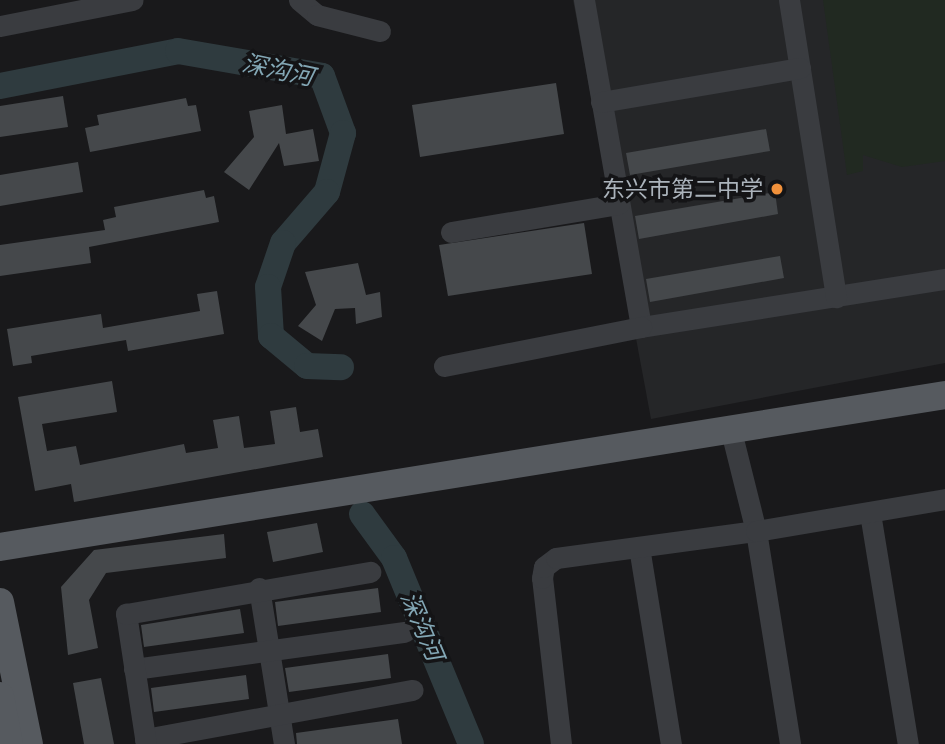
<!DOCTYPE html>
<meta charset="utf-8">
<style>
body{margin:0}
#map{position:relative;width:945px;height:744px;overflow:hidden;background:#19191b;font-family:Arial,"Noto Sans SC",sans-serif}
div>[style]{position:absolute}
.built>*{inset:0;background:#252628}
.green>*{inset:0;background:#212921}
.river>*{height:26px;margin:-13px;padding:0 13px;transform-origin:13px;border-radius:13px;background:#2f3b3f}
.building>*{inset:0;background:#45484b}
.minor>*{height:21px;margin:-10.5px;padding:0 10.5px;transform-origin:10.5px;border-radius:10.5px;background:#3a3c40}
.major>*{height:28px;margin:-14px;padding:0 14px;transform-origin:14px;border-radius:14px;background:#565a5f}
.dots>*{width:19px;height:19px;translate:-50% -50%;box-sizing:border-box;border:4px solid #141416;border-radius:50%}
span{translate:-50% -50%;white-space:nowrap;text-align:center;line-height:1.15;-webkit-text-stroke:7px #141416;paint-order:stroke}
.poi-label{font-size:23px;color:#abb3bb}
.right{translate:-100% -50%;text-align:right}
.water-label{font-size:24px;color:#83a7b5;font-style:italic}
</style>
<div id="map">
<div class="built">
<i style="clip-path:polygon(573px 0,945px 0,945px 363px,651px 419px)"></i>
</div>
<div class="green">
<i style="clip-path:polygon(823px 0,945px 0,945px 161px,902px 167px,863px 155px,863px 171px,847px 175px)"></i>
</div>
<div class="river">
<i style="left:0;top:86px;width:181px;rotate:-11.1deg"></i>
<i style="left:178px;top:51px;width:146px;rotate:9.8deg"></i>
<i style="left:322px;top:76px;width:61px;rotate:69.8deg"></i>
<i style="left:343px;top:133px;width:61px;rotate:105.2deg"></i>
<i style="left:327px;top:192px;width:67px;rotate:130.8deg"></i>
<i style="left:283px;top:243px;width:46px;rotate:108.8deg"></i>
<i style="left:268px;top:287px;width:49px;rotate:86.5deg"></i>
<i style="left:271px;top:336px;width:47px;rotate:39.8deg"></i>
<i style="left:307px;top:366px;width:34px;rotate:2deg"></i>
<i style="left:362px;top:514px;width:54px;rotate:54deg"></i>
<i style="left:394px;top:558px;width:201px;rotate:67.5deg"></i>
</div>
<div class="building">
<i style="clip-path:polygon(556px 83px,564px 134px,420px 157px,412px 105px)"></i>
<i style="clip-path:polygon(63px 96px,68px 127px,0 137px,0 106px)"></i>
<i style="clip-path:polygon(186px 98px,188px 106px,196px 105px,201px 131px,90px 152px,85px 128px,99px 125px,97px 115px)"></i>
<i style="clip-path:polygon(282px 105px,286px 134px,313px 129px,319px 161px,284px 166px,279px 143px,249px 190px,224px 172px,254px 137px,249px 111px)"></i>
<i style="clip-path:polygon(766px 129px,770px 151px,630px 175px,626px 153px)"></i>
<i style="clip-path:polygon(78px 162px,83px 192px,0 206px,0 175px)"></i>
<i style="clip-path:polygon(204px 190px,206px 198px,214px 196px,219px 222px,89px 247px,91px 263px,0 276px,0 245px,105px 230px,103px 220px,116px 217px,114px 207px)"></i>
<i style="clip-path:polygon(775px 192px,778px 214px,639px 239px,635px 216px)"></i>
<i style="clip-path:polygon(584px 223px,592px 274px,448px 296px,439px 245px)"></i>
<i style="clip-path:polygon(780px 256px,784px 278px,650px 302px,646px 279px)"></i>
<i style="clip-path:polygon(358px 263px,366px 295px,380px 292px,382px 317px,356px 324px,355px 308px,335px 309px,322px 341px,298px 326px,316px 305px,305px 272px)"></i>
<i style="clip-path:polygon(217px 291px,224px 334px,128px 351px,126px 340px,31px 356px,32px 363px,13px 366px,7px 329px,101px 314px,103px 328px,200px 311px,197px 294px)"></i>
<i style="clip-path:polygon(112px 381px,117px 412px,42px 424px,47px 451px,76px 446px,80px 465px,184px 444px,186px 453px,218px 448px,213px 420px,239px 416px,244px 448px,275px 444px,270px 411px,296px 407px,300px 432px,318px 429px,323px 457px,74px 502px,71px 484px,35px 491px,18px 397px)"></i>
<i style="clip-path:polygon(317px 523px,323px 552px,273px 562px,267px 532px)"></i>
<i style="clip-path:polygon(224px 534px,226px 558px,106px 573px,89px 600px,98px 648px,68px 655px,61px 587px,94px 550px)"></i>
<i style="clip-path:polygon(378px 588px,381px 612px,278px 626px,275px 602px)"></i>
<i style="clip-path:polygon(240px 609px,244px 633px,144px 647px,141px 625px)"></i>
<i style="clip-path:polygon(388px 654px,391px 678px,289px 692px,285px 668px)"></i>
<i style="clip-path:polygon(246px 675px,249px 699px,154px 712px,151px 688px)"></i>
<i style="clip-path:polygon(101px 678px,114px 744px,84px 744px,73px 683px)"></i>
<i style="clip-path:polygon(398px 719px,402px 744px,297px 744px,296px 733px)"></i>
</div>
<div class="minor">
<i style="left:299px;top:0;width:23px;rotate:40deg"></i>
<i style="left:317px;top:15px;width:65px;rotate:14.3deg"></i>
<i style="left:584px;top:0;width:332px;rotate:80.1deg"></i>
<i style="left:641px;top:327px;width:308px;rotate:-9deg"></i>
<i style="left:789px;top:0;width:301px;rotate:81deg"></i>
<i style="left:0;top:26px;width:135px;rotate:-11.1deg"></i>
<i style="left:601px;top:102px;width:202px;rotate:-9.7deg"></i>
<i style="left:451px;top:232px;width:170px;rotate:-9.5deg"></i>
<i style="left:444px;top:366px;width:201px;rotate:-11.2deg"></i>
<i style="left:731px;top:431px;width:103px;rotate:76deg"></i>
<i style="left:756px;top:531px;width:216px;rotate:80.9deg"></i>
<i style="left:870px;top:513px;width:234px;rotate:80.7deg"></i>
<i style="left:639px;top:547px;width:200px;rotate:80.8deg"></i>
<i style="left:259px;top:588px;width:158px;rotate:80.9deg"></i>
<i style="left:134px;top:669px;width:273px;rotate:-7.8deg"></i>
<i style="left:145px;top:739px;width:272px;rotate:-10.4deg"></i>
<i style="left:146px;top:744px;width:132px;rotate:-98.7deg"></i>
<i style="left:126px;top:614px;width:248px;rotate:-9.8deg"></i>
<i style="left:561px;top:744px;width:167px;rotate:-96.5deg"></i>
<i style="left:542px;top:578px;width:11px;rotate:-80deg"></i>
<i style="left:544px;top:567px;width:15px;rotate:-37deg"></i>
<i style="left:556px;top:558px;width:202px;rotate:-7.7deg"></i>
<i style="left:756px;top:531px;width:192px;rotate:-9.6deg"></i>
</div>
<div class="major">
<i style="left:0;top:547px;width:957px;rotate:-9.14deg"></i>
<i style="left:0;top:602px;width:145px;rotate:78.5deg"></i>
<i style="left:0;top:696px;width:49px;rotate:79.4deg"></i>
</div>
<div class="dots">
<i style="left:777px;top:189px;background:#f1913b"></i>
</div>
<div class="poi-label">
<span class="right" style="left:763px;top:189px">东兴市第二中学</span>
</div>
<div class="water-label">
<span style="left:278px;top:70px;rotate:12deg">深沟河</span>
<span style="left:422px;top:626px;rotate:67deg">深沟河</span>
</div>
</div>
